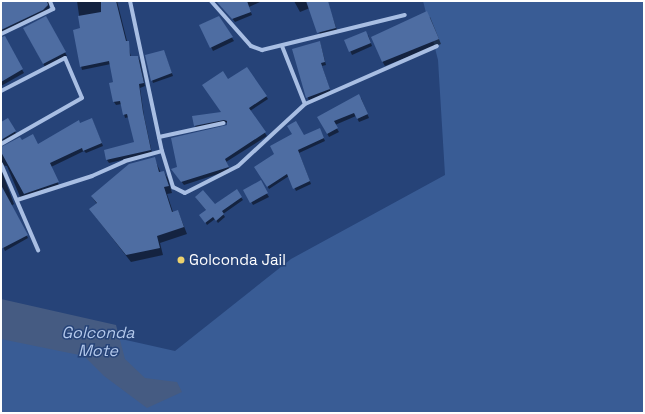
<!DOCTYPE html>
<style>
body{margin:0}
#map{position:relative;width:645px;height:414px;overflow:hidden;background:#264378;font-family:"Space Grotesk",sans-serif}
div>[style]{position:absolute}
.green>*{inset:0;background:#395c95}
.water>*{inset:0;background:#455b82}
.shadow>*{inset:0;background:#0007}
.building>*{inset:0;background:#4e6da2}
.street>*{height:4px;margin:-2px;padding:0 2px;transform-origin:2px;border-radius:2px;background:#a8bee3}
.dots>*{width:11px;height:11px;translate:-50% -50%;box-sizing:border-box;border:2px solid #264378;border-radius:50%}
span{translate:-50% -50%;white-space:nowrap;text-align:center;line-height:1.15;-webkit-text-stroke:3px #264378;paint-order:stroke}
.poi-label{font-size:15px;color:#fff}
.left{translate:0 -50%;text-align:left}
.water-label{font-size:16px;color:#b3c8eb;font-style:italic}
.frame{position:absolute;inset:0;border:2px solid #fff;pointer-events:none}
</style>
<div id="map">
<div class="green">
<i style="clip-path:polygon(423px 1px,644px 1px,644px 413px,1px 413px,1px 312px,175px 351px,291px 259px,445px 175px,438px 60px)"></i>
</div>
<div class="water">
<i style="clip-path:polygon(1px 299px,116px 325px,125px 359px,145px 378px,177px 382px,182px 392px,147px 408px,104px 376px,84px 356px,1px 339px)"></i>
</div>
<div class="shadow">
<i style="clip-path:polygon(1px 1px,50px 1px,49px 9px,45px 13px,1px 34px)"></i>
<i style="clip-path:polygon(77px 1px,117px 1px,131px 57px,138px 57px,140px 61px,145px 86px,140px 88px,144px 116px,152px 153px,109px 163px,107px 160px,135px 142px,129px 117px,125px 118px,124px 114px,122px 104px,116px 105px,114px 102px,110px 83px,114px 82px,111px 64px,82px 70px,81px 66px,81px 29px)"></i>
<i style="clip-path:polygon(218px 1px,260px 1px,260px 2px,249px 7px,252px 15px,235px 22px)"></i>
<i style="clip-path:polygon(294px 1px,327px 1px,338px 33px,321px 37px,310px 8px,300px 12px)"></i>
<i style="clip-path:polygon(46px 17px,67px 56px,45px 67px,24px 28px)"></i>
<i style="clip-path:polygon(219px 17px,234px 41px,213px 51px,200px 25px)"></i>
<i style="clip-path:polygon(430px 17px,441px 44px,385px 66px,382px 61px)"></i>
<i style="clip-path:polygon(368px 35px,372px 46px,352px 55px,345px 40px)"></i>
<i style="clip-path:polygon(1px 37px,4px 37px,24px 73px,1px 86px)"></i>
<i style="clip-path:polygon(320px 42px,326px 65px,322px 66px,331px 93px,309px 101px,293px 50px)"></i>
<i style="clip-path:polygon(165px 54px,173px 76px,153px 83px,152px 80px)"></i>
<i style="clip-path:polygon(247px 68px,268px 99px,250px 111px,267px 136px,226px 162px,230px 170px,184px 185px,174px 172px,228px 125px,226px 122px,197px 128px,195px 126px,222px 112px,228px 81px)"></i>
<i style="clip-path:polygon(361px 98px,369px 118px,359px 122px,356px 116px,335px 125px,339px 132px,329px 137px,318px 117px)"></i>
<i style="clip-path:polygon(8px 119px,17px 135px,3px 143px,1px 123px)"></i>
<i style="clip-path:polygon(92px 119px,103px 146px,86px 153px,84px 151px,51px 167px,59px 185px,21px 199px,7px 166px,1px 165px,1px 153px,21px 141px,38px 145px)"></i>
<i style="clip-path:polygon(321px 132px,325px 141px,299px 153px,311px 184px,296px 191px,289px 176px,269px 189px,256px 168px,304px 136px)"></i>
<i style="clip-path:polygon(154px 158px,161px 173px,164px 172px,168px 179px,172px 193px,167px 194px,173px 212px,178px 211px,187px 234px,160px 243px,163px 255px,131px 262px,95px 216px,91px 209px,97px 204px,92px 197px)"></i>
<i style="clip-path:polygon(1px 169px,14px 204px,11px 206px,28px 238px,5px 251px,1px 243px)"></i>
<i style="clip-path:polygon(260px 182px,269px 197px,253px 205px,245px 191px)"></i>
<i style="clip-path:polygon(236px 190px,243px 200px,223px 214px,225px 217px,218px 223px,215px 219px,207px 225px,201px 215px,207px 211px,196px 198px,215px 205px)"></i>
</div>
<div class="building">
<i style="clip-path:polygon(1px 1px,47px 1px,48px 5px,43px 10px,1px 30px)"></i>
<i style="clip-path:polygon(101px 1px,116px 1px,126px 41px,129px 41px,130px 56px,138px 56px,144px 83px,139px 84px,143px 112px,151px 150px,106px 160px,104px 150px,134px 142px,127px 114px,123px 115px,120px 101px,113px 102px,109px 83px,113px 82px,109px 61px,80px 67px,73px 30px,80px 28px,78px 16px,101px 12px)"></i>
<i style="clip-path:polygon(216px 1px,247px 1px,251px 12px,232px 19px)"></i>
<i style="clip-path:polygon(306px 1px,328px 1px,336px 28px,317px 33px)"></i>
<i style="clip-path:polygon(427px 11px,439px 39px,382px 62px,371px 37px)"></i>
<i style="clip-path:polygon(46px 16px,66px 52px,43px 64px,23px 28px)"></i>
<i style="clip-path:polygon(219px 16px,233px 37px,210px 48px,199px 25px)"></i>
<i style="clip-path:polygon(366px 31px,371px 43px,349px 52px,344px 40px)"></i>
<i style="clip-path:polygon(5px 36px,23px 69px,1px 82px,1px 37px)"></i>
<i style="clip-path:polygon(320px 41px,325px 62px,321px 63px,330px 89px,306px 98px,292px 49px)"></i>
<i style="clip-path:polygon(164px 50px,172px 73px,151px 81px,145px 55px)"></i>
<i style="clip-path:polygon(247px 67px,267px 96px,249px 108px,266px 132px,225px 159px,229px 167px,181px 182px,171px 169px,177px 167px,171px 138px,227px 125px,227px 121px,224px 120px,194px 126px,192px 116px,221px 112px,202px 85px,223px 71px,228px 79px)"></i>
<i style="clip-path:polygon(359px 94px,368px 114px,357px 119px,354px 113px,334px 121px,338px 128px,327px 134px,317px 117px)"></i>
<i style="clip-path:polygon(8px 118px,16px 131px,1px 140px,1px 122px)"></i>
<i style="clip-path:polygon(92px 118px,102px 143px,83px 151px,82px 148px,50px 163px,59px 182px,24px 194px,1px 152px,1px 147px,20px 137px,22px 140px,33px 134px,38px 144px,79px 120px,80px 123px)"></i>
<i style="clip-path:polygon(296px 121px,304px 135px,320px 128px,324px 138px,298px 150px,310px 181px,293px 189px,287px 174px,267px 187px,254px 167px,274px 154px,270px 146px,292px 134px,287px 126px)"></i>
<i style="clip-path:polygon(155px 157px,159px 172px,164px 171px,169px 186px,164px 187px,172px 212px,178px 210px,184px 227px,157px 236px,160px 248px,126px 255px,89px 209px,97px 203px,91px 196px,129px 164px)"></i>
<i style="clip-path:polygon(261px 180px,268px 193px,250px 203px,243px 190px)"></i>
<i style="clip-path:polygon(1px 185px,28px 235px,1px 249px)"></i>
<i style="clip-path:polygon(237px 189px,242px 197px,222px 211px,224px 214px,216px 221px,213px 217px,205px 223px,199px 215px,206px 210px,195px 197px,203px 190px,215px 204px)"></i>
</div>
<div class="street">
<i style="left:130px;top:1px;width:153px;rotate:78deg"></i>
<i style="left:162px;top:151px;width:38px;rotate:73deg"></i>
<i style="left:173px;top:187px;width:13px;rotate:27deg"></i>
<i style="left:185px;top:193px;width:59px;rotate:-27deg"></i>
<i style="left:238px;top:166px;width:91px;rotate:-42.8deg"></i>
<i style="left:305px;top:104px;width:144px;rotate:-23.7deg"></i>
<i style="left:211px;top:1px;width:60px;rotate:48.4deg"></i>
<i style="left:251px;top:46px;width:12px;rotate:20deg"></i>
<i style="left:262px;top:50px;width:147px;rotate:-13.8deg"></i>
<i style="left:1px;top:34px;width:58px;rotate:-25.7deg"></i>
<i style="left:53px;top:9px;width:9px;rotate:-111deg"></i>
<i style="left:282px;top:46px;width:62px;rotate:68.4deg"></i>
<i style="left:1px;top:91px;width:72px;rotate:-27.3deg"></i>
<i style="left:65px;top:58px;width:43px;rotate:67deg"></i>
<i style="left:82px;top:98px;width:93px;rotate:150.4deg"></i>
<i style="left:159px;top:137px;width:66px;rotate:-12.2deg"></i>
<i style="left:1px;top:164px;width:94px;rotate:66.7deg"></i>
<i style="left:17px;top:200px;width:79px;rotate:-17.7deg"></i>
<i style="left:92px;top:176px;width:36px;rotate:-24deg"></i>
<i style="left:125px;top:161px;width:38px;rotate:-15deg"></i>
</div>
<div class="dots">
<i style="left:181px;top:260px;background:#ecd16d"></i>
</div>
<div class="poi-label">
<span class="left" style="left:189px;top:260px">Golconda Jail</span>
</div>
<div class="water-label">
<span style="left:98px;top:342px">Golconda<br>Mote</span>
</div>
<div class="frame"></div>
</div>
